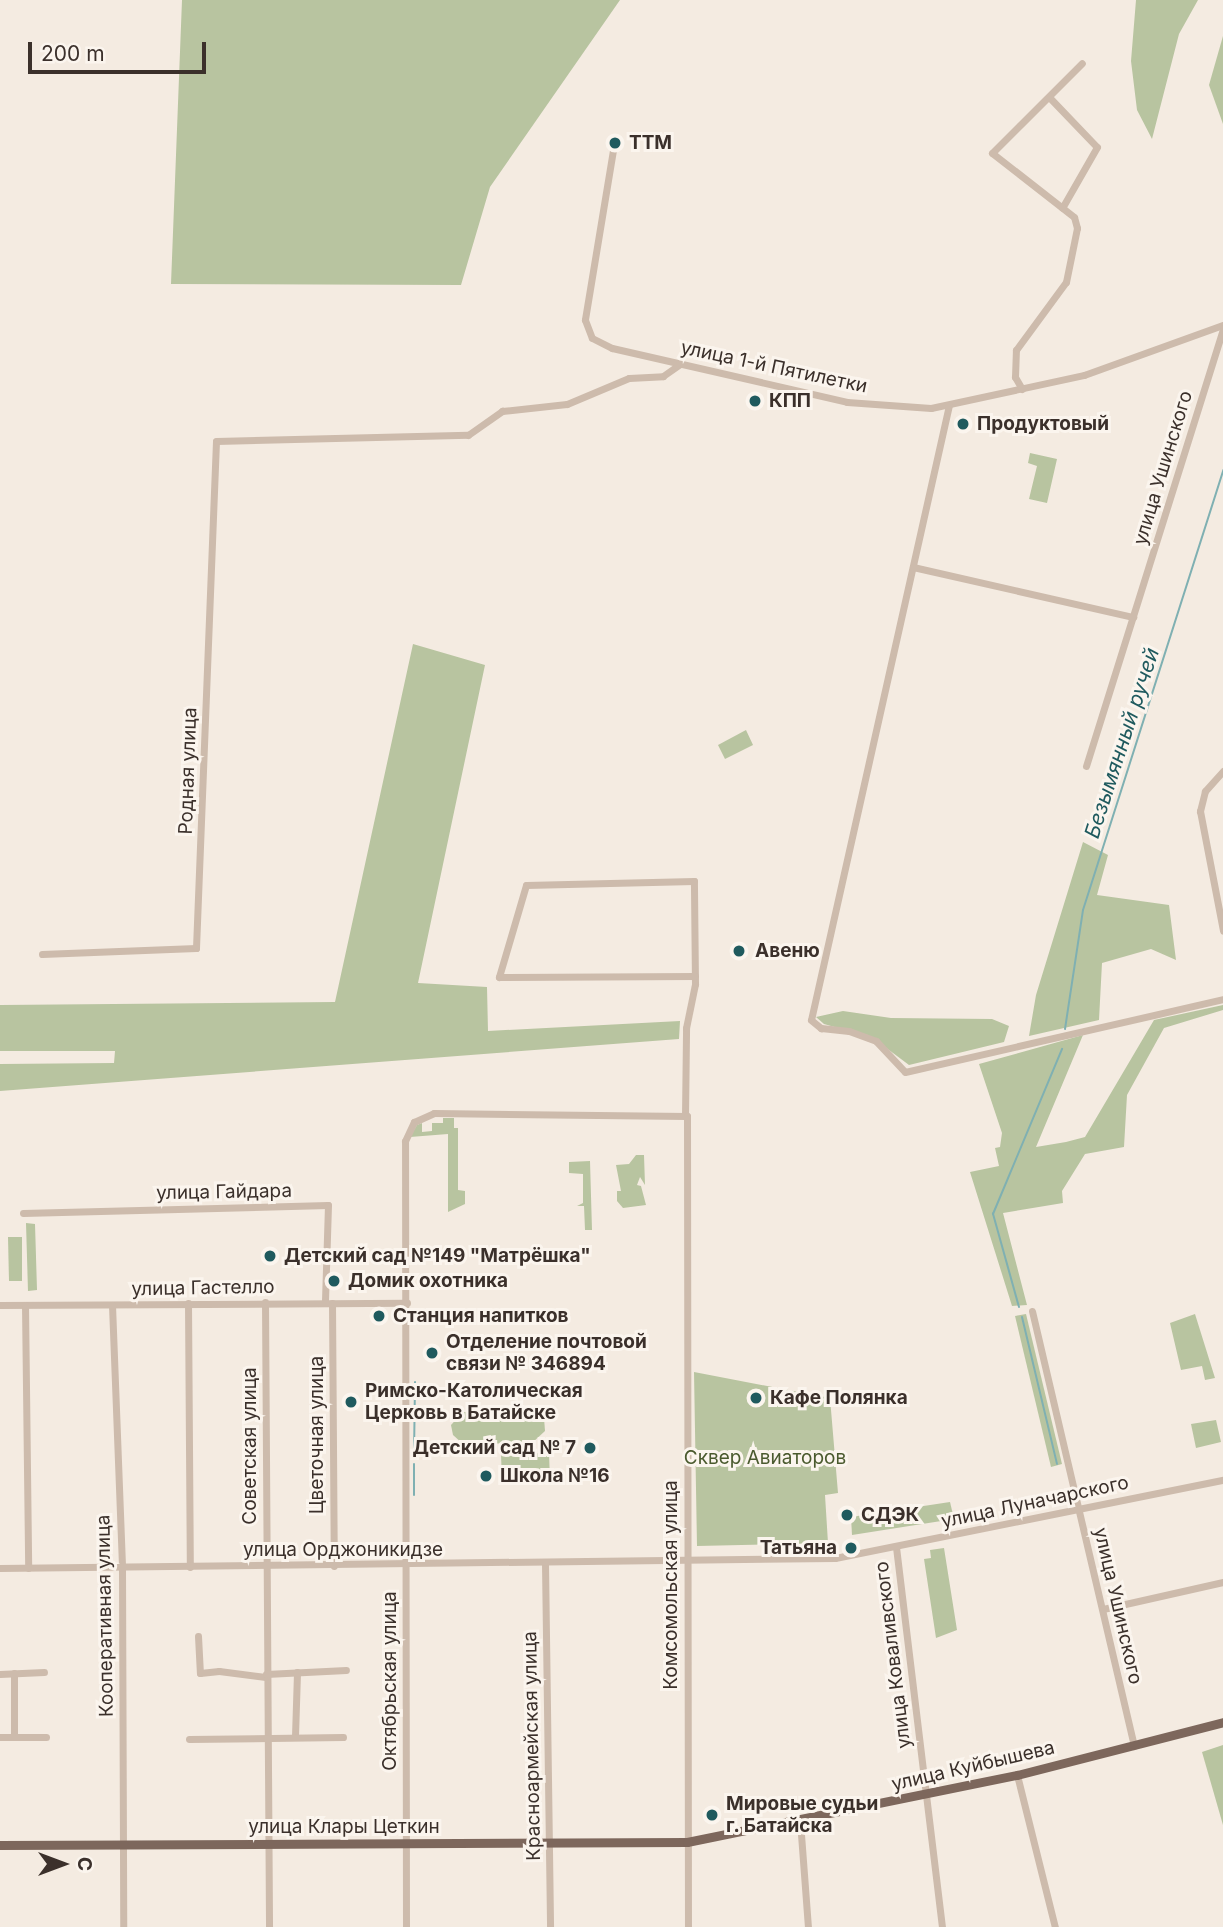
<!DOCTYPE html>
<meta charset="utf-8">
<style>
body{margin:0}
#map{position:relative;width:1223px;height:1927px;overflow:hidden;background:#f4ebe1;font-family:Inter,sans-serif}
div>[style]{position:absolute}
.green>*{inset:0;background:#b8c4a0}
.stream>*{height:2px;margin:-1px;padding:0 1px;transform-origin:1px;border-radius:1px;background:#7fb0b2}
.minor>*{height:7px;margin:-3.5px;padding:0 3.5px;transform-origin:3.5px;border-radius:3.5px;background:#cdbbac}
.major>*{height:9px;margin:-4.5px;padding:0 4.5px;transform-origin:4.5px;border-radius:4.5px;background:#7d675c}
.dots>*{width:19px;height:19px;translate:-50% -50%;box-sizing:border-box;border:4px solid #fbf5ee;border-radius:50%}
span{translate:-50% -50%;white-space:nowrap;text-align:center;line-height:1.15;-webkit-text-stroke:6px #fbf5ee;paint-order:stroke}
.poi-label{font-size:19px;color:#3b302b;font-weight:700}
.left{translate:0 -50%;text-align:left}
.right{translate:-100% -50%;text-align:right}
.street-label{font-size:19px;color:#3b302b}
.park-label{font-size:19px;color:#4a5a2e}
.water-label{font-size:21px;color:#1f5a5e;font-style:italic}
.north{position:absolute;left:28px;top:1829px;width:70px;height:70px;-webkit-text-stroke:5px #fbf5ee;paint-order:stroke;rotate:90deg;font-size:19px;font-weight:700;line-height:28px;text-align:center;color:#3b302b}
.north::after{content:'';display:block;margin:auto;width:24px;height:32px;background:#3b302b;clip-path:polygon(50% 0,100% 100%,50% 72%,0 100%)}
.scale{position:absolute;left:28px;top:42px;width:178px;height:32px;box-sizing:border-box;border:4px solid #3b302b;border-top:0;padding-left:9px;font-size:21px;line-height:24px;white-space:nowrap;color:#3b302b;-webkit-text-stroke:5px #fbf5ee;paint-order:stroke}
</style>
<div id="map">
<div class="green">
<i style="clip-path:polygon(182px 0,620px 0,490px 187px,461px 285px,171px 284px)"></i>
<i style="clip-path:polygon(1136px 0,1198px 0,1179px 34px,1152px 139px,1137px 110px,1131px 61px)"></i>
<i style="clip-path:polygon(1223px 36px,1223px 124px,1209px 85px)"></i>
<i style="clip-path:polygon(1030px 453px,1057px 459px,1047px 503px,1029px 499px,1037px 466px,1028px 463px)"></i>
<i style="clip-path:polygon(413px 644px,485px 665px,418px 983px,487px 987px,488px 1031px,680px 1021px,679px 1039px,0 1091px,0 1064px,114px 1063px,115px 1051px,0 1051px,0 1005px,335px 1002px)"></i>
<i style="clip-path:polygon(746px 730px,753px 745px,725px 759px,718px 745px)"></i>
<i style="clip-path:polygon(1083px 842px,1108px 855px,1097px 895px,1169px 905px,1176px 960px,1151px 949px,1102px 963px,1099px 1020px,1029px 1036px,1036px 995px)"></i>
<i style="clip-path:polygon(1223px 1005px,1223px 1010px,1164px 1028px,1127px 1095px,1124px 1147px,1085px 1154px,1062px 1191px,1063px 1203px,1003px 1213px,1027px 1305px,1012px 1306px,970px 1172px,999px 1166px,995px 1148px,1000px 1147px,1002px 1133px,979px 1064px,1083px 1035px,1036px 1147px,1066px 1142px,1085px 1137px,1154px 1020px)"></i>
<i style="clip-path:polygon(843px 1011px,891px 1018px,992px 1019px,1009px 1026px,1004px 1042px,909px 1065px,873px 1038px,824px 1024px,816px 1017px)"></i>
<i style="clip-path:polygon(443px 1118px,454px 1118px,454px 1128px,458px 1128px,458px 1190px,465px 1191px,465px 1204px,448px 1212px,448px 1134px,410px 1137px,417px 1125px,422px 1123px,422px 1132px,432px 1131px,432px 1123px,443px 1123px)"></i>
<i style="clip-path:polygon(636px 1155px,644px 1155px,645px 1185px,640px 1177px,637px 1185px,641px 1186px,646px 1205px,623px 1208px,617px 1201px,617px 1191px,621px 1191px,616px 1165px,629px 1164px)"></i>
<i style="clip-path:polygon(590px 1161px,592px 1230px,585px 1230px,584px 1206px,577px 1206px,583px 1203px,583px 1174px,569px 1173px,569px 1162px)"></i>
<i style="clip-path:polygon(26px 1223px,35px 1224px,37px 1290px,28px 1291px)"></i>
<i style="clip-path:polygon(8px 1237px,22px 1237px,22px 1281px,9px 1281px)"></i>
<i style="clip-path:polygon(1026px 1314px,1062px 1464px,1051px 1467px,1015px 1316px)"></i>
<i style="clip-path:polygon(1195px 1314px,1215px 1378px,1205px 1380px,1202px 1366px,1181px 1370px,1170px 1323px)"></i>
<i style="clip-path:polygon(694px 1372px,830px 1398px,838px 1493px,825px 1495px,828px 1543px,697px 1546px)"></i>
<i style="clip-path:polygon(463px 1412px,533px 1412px,544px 1418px,545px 1431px,532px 1443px,463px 1444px,453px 1435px,451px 1425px)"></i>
<i style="clip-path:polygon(1216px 1420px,1221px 1442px,1196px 1448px,1191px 1424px)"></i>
<i style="clip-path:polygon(549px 1453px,550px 1481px,502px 1482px,501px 1454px)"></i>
<i style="clip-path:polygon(950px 1502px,954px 1519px,852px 1535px,851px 1517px)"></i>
<i style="clip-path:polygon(944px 1548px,957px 1630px,936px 1638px,924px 1559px,931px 1558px,930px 1550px)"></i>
<i style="clip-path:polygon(1223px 1745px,1223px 1825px,1202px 1752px)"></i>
</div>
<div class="stream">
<i style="left:1065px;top:1029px;width:120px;rotate:-81.4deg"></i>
<i style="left:1083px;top:910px;width:462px;rotate:-72.3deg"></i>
<i style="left:1019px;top:1307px;width:97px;rotate:-105.6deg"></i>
<i style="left:993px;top:1214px;width:179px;rotate:-67.3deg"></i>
<i style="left:1022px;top:1317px;width:151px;rotate:76.6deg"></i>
<i style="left:414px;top:1455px;width:73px;rotate:-89.2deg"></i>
<i style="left:414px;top:1495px;width:31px;rotate:-90deg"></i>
</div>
<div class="minor">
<i style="left:1049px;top:97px;width:69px;rotate:46.2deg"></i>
<i style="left:1097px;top:147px;width:70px;rotate:119.8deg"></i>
<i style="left:614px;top:144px;width:178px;rotate:99.4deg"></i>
<i style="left:585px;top:320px;width:19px;rotate:69deg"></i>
<i style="left:592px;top:338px;width:22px;rotate:27deg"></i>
<i style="left:612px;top:348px;width:241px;rotate:12.9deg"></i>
<i style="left:847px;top:402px;width:84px;rotate:4.1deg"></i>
<i style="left:931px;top:408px;width:157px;rotate:-12.2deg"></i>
<i style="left:1084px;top:375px;width:148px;rotate:-19.8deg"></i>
<i style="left:1022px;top:389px;width:14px;rotate:-120deg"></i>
<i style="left:1015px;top:377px;width:27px;rotate:-88deg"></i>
<i style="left:1016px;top:350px;width:84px;rotate:-53.7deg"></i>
<i style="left:1066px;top:282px;width:55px;rotate:-78.5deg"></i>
<i style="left:1077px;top:228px;width:11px;rotate:-105deg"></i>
<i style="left:1074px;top:217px;width:104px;rotate:-142deg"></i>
<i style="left:992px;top:153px;width:127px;rotate:-45deg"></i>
<i style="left:949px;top:405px;width:630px;rotate:102.65deg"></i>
<i style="left:811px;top:1020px;width:13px;rotate:39deg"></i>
<i style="left:821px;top:1028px;width:28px;rotate:6deg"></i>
<i style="left:849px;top:1031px;width:29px;rotate:20deg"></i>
<i style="left:876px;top:1041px;width:42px;rotate:46.9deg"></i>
<i style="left:905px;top:1072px;width:326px;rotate:-12.9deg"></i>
<i style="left:913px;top:567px;width:226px;rotate:12.8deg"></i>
<i style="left:1086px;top:766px;width:459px;rotate:-72.6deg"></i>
<i style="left:1223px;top:771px;width:27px;rotate:132deg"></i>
<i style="left:1205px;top:791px;width:21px;rotate:104deg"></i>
<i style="left:1200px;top:811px;width:122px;rotate:79.1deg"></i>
<i style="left:42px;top:954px;width:154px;rotate:-2.2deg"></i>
<i style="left:196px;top:948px;width:507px;rotate:-87.74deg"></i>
<i style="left:216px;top:441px;width:252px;rotate:-1.4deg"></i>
<i style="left:468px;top:435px;width:42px;rotate:-35.2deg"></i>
<i style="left:502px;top:411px;width:65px;rotate:-6.1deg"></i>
<i style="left:567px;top:404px;width:67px;rotate:-22.8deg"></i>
<i style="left:629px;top:378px;width:34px;rotate:-3deg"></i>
<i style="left:663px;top:376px;width:21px;rotate:-35deg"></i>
<i style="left:685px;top:1116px;width:88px;rotate:-89.3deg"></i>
<i style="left:686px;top:1028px;width:45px;rotate:-78.4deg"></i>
<i style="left:695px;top:984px;width:103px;rotate:-90.6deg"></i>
<i style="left:694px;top:881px;width:168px;rotate:178.6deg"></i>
<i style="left:526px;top:885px;width:96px;rotate:106.4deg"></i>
<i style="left:499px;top:977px;width:196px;rotate:-0.3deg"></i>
<i style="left:23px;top:1213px;width:305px;rotate:-1.5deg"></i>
<i style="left:328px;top:1205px;width:98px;rotate:91.8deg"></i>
<i style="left:265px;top:1302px;width:625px;rotate:89.63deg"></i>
<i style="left:188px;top:1303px;width:264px;rotate:89.6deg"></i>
<i style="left:332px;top:1303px;width:263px;rotate:89.6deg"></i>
<i style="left:0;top:1305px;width:407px;rotate:-0.3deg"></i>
<i style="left:25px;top:1305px;width:263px;rotate:89.3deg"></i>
<i style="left:112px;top:1305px;width:262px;rotate:87.8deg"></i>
<i style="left:122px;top:1567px;width:360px;rotate:89.8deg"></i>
<i style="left:1032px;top:1311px;width:447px;rotate:76.8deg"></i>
<i style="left:896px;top:1547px;width:383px;rotate:83.1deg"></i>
<i style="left:545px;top:1564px;width:363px;rotate:89.2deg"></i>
<i style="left:0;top:1568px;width:835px;rotate:-0.69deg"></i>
<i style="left:835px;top:1558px;width:396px;rotate:-11.4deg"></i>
<i style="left:1103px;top:1609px;width:123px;rotate:-12.7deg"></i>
<i style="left:198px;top:1636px;width:37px;rotate:87deg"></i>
<i style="left:200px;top:1673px;width:19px;rotate:-6deg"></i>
<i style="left:219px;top:1671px;width:47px;rotate:7.3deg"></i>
<i style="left:14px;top:1673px;width:64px;rotate:90deg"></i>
<i style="left:0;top:1674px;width:44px;rotate:-2.6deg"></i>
<i style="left:266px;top:1674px;width:80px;rotate:-2.9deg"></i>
<i style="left:295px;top:1736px;width:64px;rotate:-88.2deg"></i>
<i style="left:0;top:1737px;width:46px"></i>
<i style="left:189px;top:1739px;width:154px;rotate:-0.7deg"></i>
<i style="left:1017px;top:1775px;width:157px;rotate:76deg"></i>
<i style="left:800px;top:1821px;width:106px;rotate:85.7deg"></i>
<i style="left:406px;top:1927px;width:786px;rotate:-90.07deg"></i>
<i style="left:405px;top:1141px;width:21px;rotate:-65deg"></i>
<i style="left:414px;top:1122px;width:22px;rotate:-24deg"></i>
<i style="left:434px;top:1113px;width:253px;rotate:0.7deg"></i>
<i style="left:687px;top:1116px;width:811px;rotate:89.93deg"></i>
</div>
<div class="major">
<i style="left:0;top:1845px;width:687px;rotate:-0.25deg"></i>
<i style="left:687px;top:1842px;width:337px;rotate:-11.5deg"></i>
<i style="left:1017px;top:1775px;width:213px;rotate:-14.4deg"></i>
</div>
<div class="dots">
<i style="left:615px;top:143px;background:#1f5a5e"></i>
<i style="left:755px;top:401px;background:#1f5a5e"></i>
<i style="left:963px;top:424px;background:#1f5a5e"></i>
<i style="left:739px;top:951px;background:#1f5a5e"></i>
<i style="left:270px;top:1256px;background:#1f5a5e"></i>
<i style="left:334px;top:1281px;background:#1f5a5e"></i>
<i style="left:379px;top:1316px;background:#1f5a5e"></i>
<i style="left:432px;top:1353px;background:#1f5a5e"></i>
<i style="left:756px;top:1398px;background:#1f5a5e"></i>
<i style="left:351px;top:1402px;background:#1f5a5e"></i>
<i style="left:590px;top:1448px;background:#1f5a5e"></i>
<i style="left:486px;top:1476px;background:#1f5a5e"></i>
<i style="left:847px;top:1515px;background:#1f5a5e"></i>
<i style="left:851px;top:1548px;background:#1f5a5e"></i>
<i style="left:712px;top:1815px;background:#1f5a5e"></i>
</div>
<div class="poi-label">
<span class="left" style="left:629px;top:143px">ТТМ</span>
<span class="left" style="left:769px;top:401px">КПП</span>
<span class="left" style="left:977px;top:424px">Продуктовый</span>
<span class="left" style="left:755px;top:951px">Авеню</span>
<span class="left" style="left:284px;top:1256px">Детский сад №149 "Матрёшка"</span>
<span class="left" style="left:348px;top:1281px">Домик охотника</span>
<span class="left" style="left:393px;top:1316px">Станция напитков</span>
<span class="left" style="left:446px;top:1353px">Отделение почтовой<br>связи № 346894</span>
<span class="left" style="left:365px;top:1402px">Римско-Католическая<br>Церковь в Батайске</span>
<span class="left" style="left:770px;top:1398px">Кафе Полянка</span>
<span class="right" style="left:576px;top:1448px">Детский сад № 7</span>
<span class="left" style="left:500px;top:1476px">Школа №16</span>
<span class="left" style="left:861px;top:1515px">СДЭК</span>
<span class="right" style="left:837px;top:1548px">Татьяна</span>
<span class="left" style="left:726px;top:1815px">Мировые судьи<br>г. Батайска</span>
</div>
<div class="street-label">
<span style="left:774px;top:367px;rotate:12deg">улица 1-й Пятилетки</span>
<span style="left:1163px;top:468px;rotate:-73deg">улица Ушинского</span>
<span style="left:188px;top:771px;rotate:-88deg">Родная улица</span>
<span style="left:224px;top:1192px;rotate:-1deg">улица Гайдара</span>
<span style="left:203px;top:1288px;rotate:-1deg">улица Гастелло</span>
<span style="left:317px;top:1435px;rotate:-90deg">Цветочная улица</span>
<span style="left:250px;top:1446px;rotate:-90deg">Советская улица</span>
<span style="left:1035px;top:1502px;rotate:-12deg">улица Луначарского</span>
<span style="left:343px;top:1550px">улица Орджоникидзе</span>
<span style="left:671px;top:1585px;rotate:-90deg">Комсомольская улица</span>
<span style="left:1118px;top:1606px;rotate:77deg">улица Ушинского</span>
<span style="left:105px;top:1616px;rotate:-91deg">Кооперативная улица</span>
<span style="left:893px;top:1655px;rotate:-97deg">улица Коваливского</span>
<span style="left:390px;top:1681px;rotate:-90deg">Октябрьская улица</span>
<span style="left:532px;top:1746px;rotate:-91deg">Красноармейская улица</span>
<span style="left:973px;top:1766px;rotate:-13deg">улица Куйбышева</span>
<span style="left:344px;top:1827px">улица Клары Цеткин</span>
</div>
<div class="park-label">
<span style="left:765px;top:1458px">Сквер Авиаторов</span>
</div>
<div class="water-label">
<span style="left:1122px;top:743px;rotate:-72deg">Безымянный ручей</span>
</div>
<div class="north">С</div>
<div class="scale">200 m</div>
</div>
